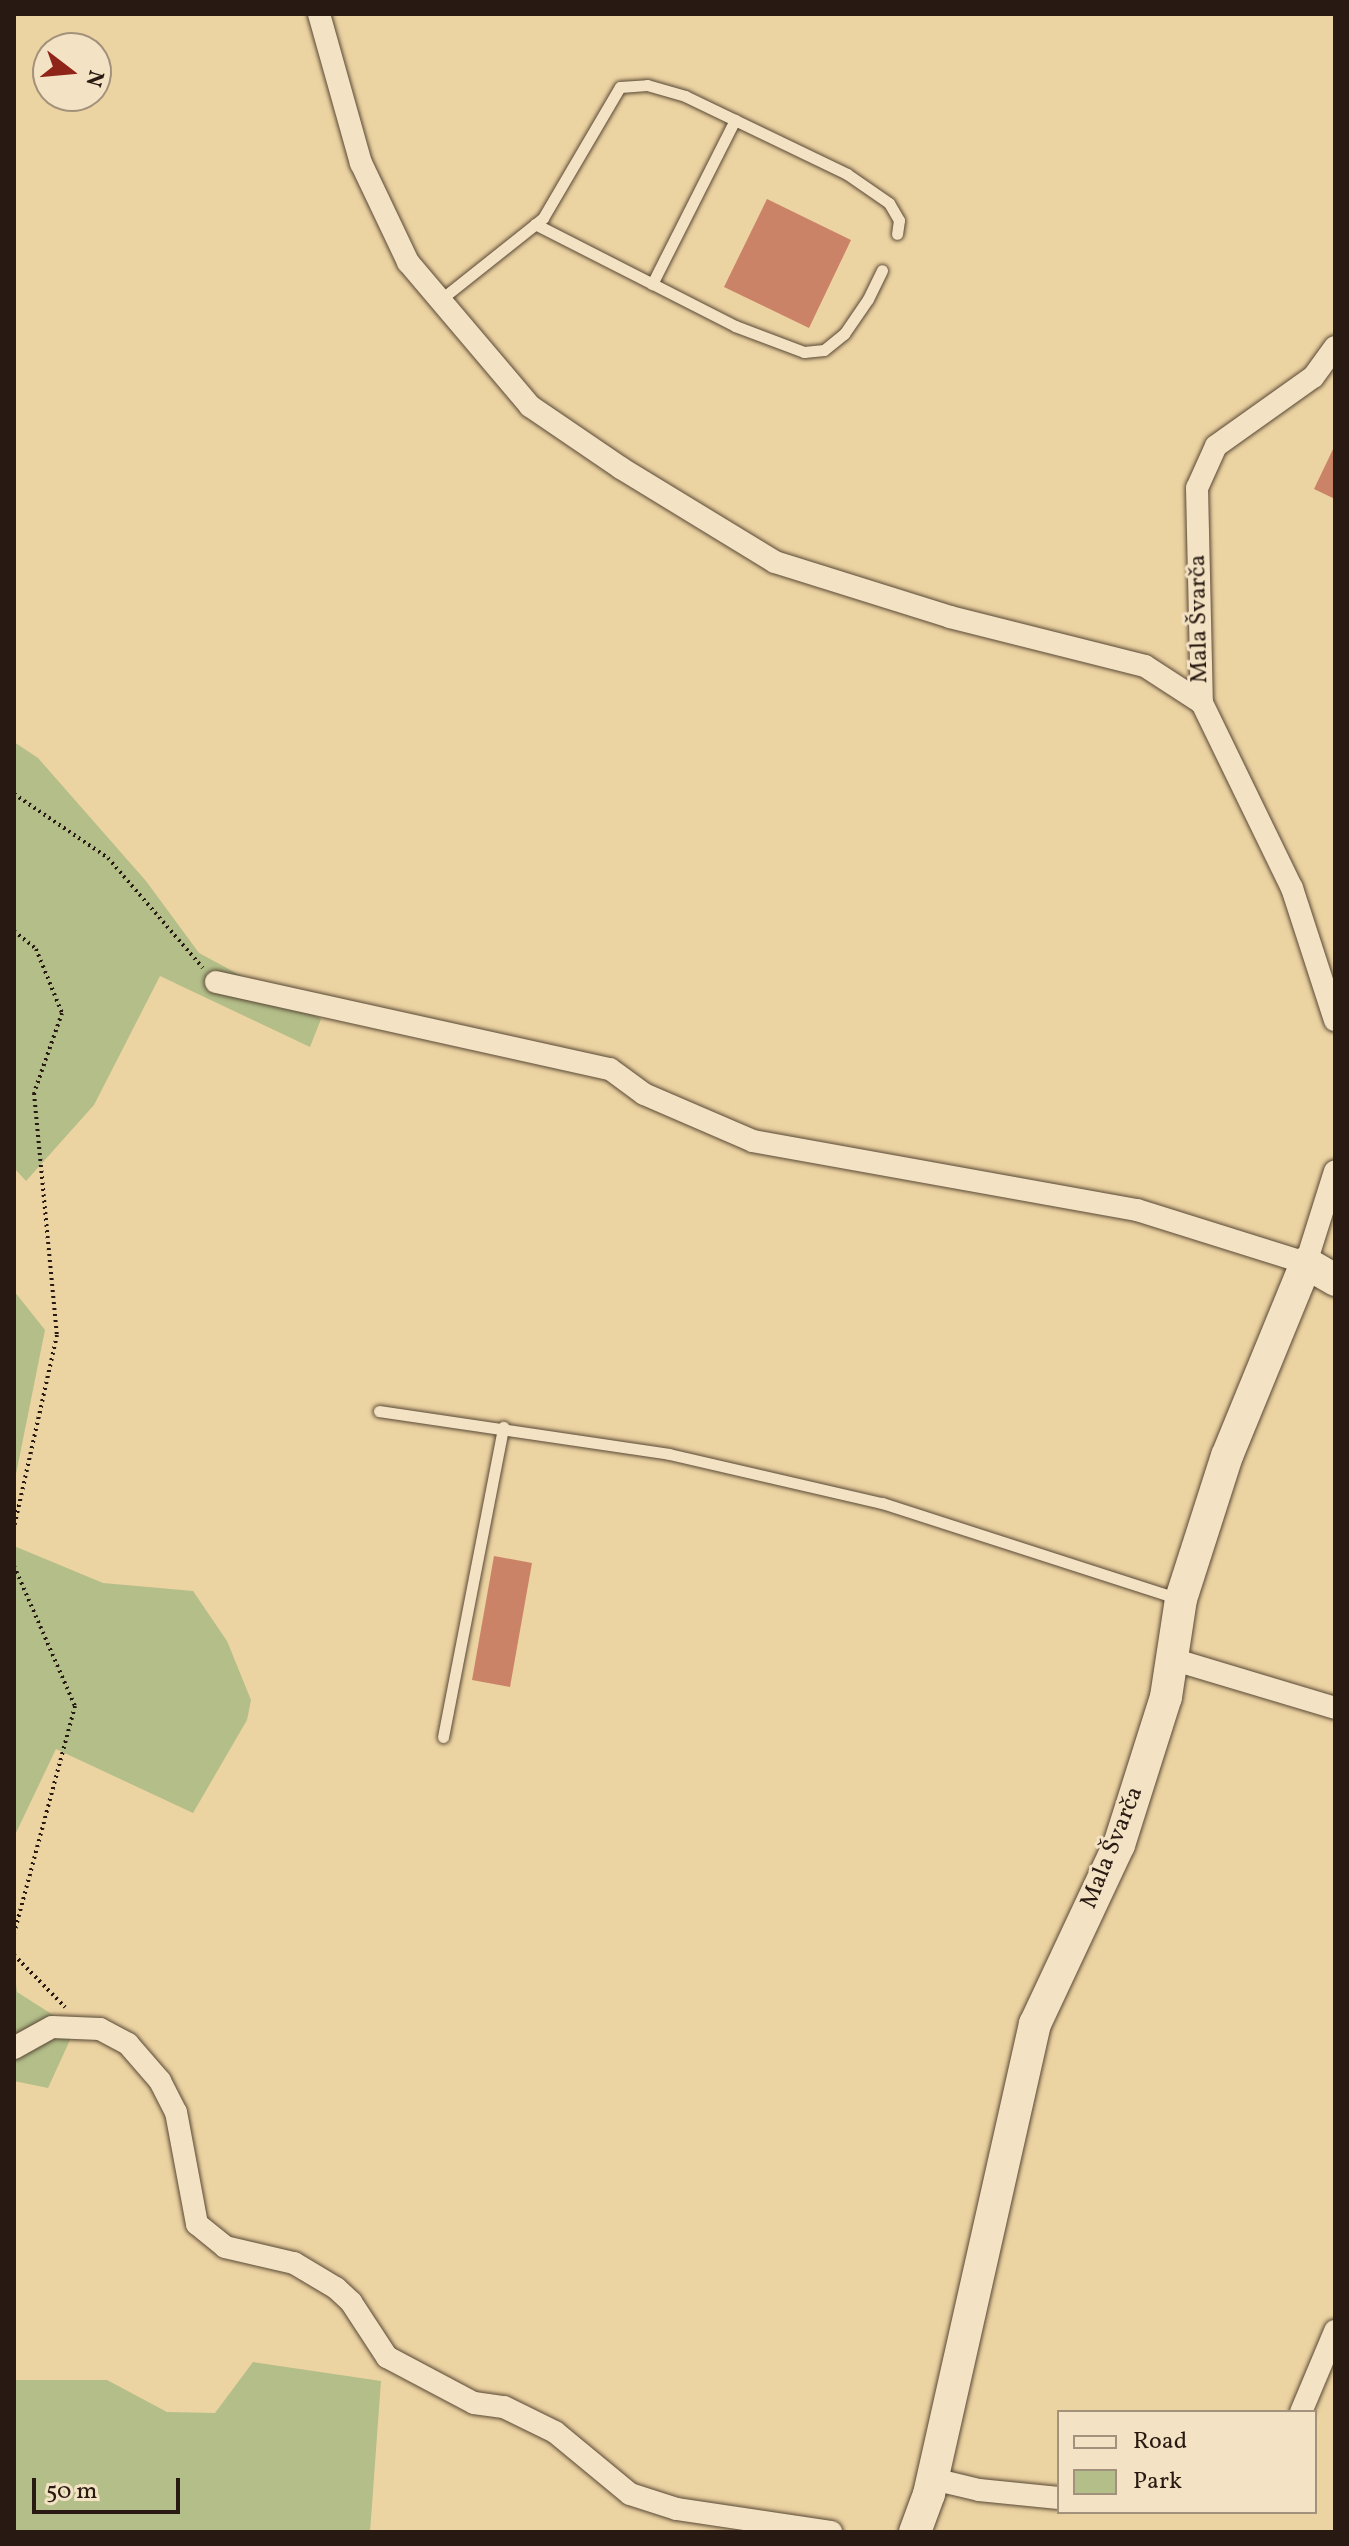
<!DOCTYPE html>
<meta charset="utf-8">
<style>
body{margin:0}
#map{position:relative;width:1349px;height:2546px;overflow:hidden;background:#ecd3a2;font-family:Vollkorn,serif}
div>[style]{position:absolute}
.green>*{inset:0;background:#b3be89}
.building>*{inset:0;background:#cb8368}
.path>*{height:4px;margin-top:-2px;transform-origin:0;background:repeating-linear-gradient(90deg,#281a12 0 2px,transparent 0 6px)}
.roads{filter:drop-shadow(0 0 2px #594836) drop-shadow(0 0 2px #594836)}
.lane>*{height:11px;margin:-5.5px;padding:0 5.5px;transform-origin:5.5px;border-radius:5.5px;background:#f3e2c3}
.street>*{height:22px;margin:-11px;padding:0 11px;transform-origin:11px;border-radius:11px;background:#f3e2c3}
.secondary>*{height:32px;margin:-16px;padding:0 16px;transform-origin:16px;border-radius:16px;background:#f3e2c3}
span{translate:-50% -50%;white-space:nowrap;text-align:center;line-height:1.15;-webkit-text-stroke:6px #f3e2c3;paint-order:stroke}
.street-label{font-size:24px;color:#281a12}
.frame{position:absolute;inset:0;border:16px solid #281a12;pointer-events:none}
.legend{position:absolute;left:1057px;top:2410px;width:260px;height:104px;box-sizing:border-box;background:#f3e2c3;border:2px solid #a2927c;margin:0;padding:10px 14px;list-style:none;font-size:24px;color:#281a12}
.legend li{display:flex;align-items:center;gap:16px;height:40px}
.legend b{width:40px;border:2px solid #a2927c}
.north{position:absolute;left:32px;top:32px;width:80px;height:80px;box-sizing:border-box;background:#f3e2c3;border:2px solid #a2927c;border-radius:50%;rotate:106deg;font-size:22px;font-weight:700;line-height:32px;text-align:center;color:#281a12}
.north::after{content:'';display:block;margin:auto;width:28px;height:36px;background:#8f2418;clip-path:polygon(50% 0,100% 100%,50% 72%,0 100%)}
.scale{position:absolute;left:32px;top:2478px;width:148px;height:36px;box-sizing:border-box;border:4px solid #281a12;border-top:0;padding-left:10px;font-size:24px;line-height:28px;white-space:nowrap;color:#281a12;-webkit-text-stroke:6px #f3e2c3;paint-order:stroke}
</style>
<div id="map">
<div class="green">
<i style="clip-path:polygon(14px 742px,38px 758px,146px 881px,199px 953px,321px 1019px,310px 1047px,160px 976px,94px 1105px,26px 1181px,14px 1168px)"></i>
<i style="clip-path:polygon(14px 1291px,45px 1330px,14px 1484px)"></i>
<i style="clip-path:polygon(14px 1546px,103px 1583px,193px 1591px,227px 1641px,251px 1700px,247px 1720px,193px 1813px,56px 1749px,14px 1837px)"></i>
<i style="clip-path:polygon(14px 1967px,17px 1992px,75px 2029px,48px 2088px,14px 2081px)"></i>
<i style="clip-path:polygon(253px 2362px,381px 2381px,370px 2532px,14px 2532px,14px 2380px,107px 2380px,167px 2412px,215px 2413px)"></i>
</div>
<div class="building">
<i style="clip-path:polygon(767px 199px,851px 240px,809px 328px,724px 287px)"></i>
<i style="clip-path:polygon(1335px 445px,1335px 499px,1314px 489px)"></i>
<i style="clip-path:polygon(494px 1556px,532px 1563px,510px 1687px,472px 1680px)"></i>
</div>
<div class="path">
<i style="left:14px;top:794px;width:114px;rotate:34.2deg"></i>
<i style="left:108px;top:858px;width:145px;rotate:49.2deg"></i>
<i style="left:14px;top:931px;width:28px;rotate:39deg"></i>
<i style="left:36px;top:949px;width:69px;rotate:67.9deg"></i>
<i style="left:62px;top:1013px;width:85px;rotate:109.3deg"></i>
<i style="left:34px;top:1093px;width:243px;rotate:84.6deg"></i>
<i style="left:57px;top:1335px;width:197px;rotate:102.6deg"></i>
<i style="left:14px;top:1566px;width:153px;rotate:66.5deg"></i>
<i style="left:75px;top:1706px;width:235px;rotate:105deg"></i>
<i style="left:14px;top:1955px;width:73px;rotate:45.6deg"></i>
</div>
<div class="roads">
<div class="lane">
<i style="left:535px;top:224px;width:225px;rotate:27deg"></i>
<i style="left:735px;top:326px;width:74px;rotate:20.6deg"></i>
<i style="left:804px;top:352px;width:20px;rotate:-6deg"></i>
<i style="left:824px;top:350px;width:26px;rotate:-39deg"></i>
<i style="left:844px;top:334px;width:42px;rotate:-55.6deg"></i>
<i style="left:868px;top:299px;width:32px;rotate:-64deg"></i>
<i style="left:652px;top:284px;width:184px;rotate:-63.2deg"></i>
<i style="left:440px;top:300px;width:132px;rotate:-38.5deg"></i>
<i style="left:543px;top:218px;width:152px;rotate:-59.6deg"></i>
<i style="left:620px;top:87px;width:27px;rotate:-4deg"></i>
<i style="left:647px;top:85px;width:40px;rotate:16deg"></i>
<i style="left:685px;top:96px;width:180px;rotate:25.7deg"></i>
<i style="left:847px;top:174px;width:51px;rotate:34.6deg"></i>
<i style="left:889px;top:203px;width:20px;rotate:60deg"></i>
<i style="left:899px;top:220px;width:14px;rotate:98deg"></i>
<i style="left:379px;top:1411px;width:293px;rotate:8.4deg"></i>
<i style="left:669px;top:1454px;width:219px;rotate:13deg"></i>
<i style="left:882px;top:1503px;width:312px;rotate:17.9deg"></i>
<i style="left:443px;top:1737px;width:316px;rotate:-79deg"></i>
</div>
<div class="street">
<i style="left:319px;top:14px;width:155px;rotate:74.3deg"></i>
<i style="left:361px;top:163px;width:110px;rotate:64.6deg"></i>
<i style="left:408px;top:262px;width:189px;rotate:49.7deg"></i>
<i style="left:530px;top:406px;width:110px;rotate:34.3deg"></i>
<i style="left:621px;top:468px;width:180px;rotate:31.4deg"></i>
<i style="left:775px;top:562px;width:183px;rotate:17.4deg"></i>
<i style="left:950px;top:617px;width:201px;rotate:14.1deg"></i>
<i style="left:1145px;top:666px;width:68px;rotate:33deg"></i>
<i style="left:1335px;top:347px;width:37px;rotate:126deg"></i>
<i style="left:1313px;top:377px;width:119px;rotate:144.6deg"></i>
<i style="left:1216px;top:446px;width:46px;rotate:114.3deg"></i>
<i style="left:1197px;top:488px;width:215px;rotate:88.7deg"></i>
<i style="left:1202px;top:703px;width:206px;rotate:64.1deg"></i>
<i style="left:1292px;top:888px;width:139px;rotate:72deg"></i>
<i style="left:216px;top:982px;width:403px;rotate:12.5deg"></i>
<i style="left:610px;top:1069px;width:42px;rotate:36.3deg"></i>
<i style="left:644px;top:1094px;width:119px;rotate:23.3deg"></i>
<i style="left:753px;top:1141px;width:390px;rotate:10.2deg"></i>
<i style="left:1137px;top:1210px;width:177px;rotate:17.4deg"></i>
<i style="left:1306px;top:1263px;width:96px;rotate:-72.5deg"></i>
<i style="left:1172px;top:1659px;width:170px;rotate:16.7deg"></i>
<i style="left:14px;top:2048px;width:43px;rotate:-28.9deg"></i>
<i style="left:52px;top:2027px;width:48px;rotate:2.4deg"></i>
<i style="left:100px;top:2029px;width:32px;rotate:28deg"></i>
<i style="left:128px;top:2044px;width:49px;rotate:49.1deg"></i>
<i style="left:160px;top:2081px;width:35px;rotate:63deg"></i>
<i style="left:176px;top:2112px;width:114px;rotate:79.4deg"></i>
<i style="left:197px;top:2224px;width:36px;rotate:39deg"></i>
<i style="left:225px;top:2247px;width:71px;rotate:13.1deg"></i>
<i style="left:294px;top:2263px;width:49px;rotate:30.8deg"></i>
<i style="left:336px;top:2288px;width:21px;rotate:43deg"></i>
<i style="left:351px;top:2302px;width:66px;rotate:56.8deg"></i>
<i style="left:387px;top:2357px;width:98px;rotate:27.9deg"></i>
<i style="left:474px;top:2403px;width:30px;rotate:8deg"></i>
<i style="left:504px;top:2407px;width:57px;rotate:26.1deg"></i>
<i style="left:555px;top:2432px;width:97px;rotate:39.6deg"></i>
<i style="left:630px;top:2494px;width:49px;rotate:17.7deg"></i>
<i style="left:677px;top:2509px;width:156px;rotate:8.5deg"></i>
<i style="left:1301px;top:2412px;width:88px;rotate:-67.2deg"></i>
<i style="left:933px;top:2479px;width:47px;rotate:13.4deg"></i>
<i style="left:979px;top:2490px;width:80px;rotate:5.7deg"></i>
</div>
<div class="secondary">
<i style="left:915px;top:2532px;width:40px;rotate:-69.8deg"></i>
<i style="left:929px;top:2494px;width:482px;rotate:-77.3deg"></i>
<i style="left:1035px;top:2024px;width:198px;rotate:-64.9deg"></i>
<i style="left:1119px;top:1845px;width:155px;rotate:-72.4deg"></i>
<i style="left:1166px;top:1697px;width:99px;rotate:-81.3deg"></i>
<i style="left:1181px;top:1599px;width:150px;rotate:-72.2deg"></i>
<i style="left:1227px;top:1456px;width:209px;rotate:-67.7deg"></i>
<i style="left:1306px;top:1263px;width:34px;rotate:30deg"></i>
</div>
</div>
<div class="street-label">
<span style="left:1200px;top:619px;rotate:-91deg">Mala Švarča</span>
<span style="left:1113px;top:1848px;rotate:-68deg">Mala Švarča</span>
</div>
<div class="frame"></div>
<ul class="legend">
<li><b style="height:10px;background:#f3e2c3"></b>Road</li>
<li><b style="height:22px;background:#b3be89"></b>Park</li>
</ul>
<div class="north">N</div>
<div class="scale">50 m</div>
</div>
